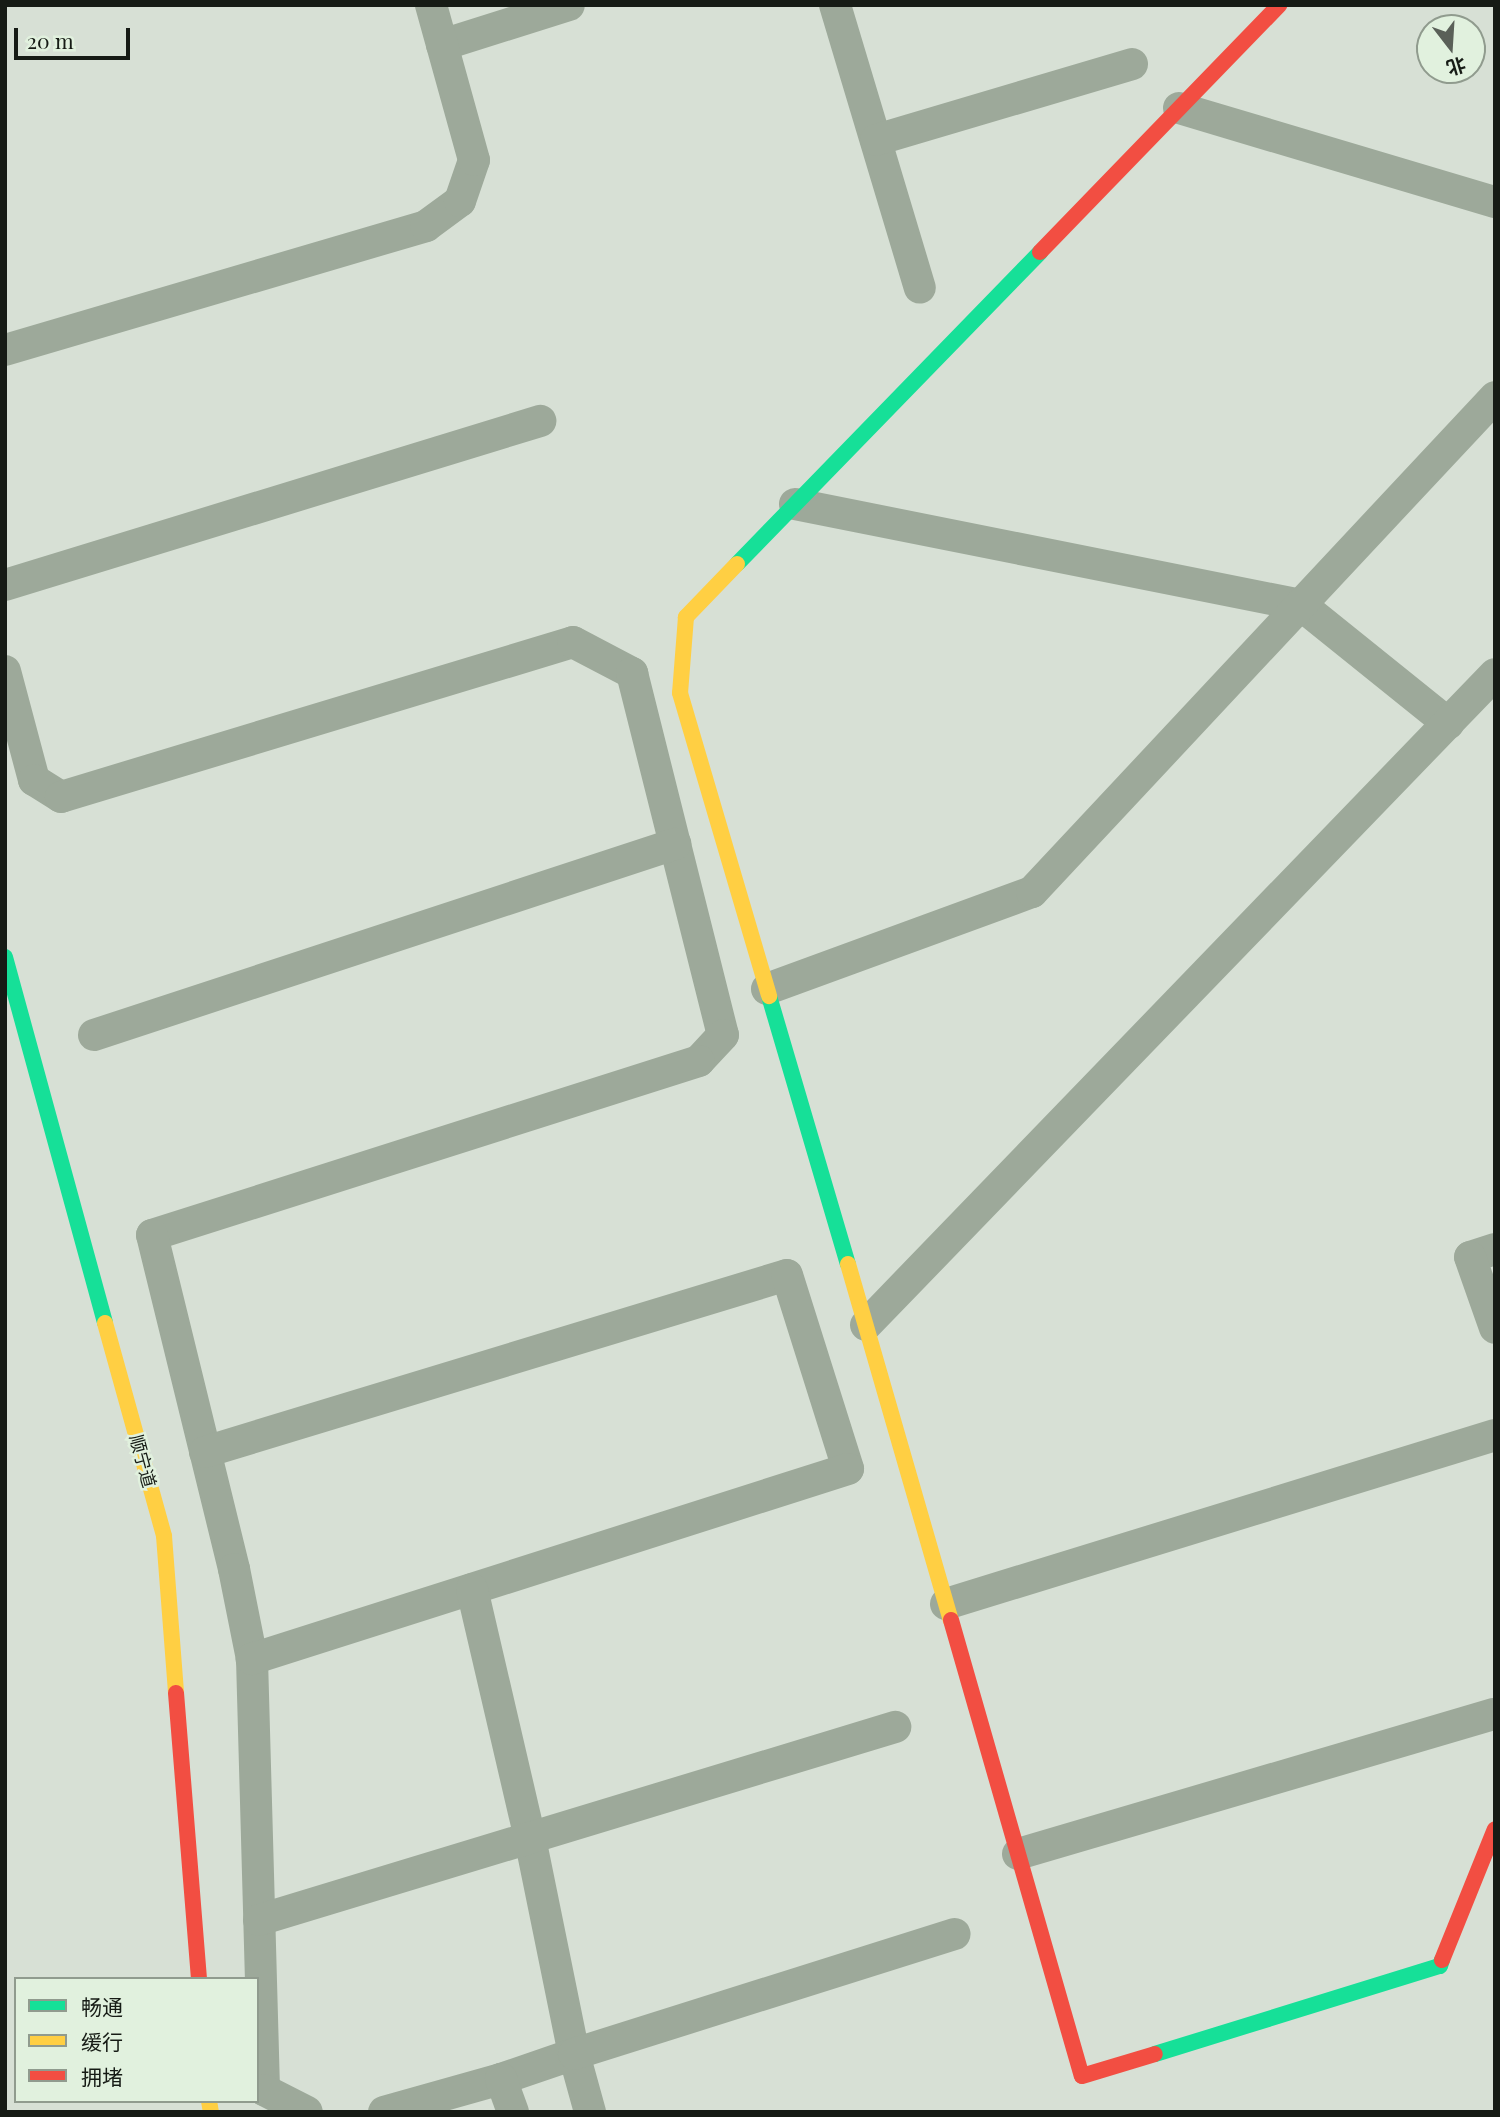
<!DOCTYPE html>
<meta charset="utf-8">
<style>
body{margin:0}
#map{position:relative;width:1500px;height:2117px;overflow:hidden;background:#d7e0d5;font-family:"Playfair Display","Noto Sans SC",serif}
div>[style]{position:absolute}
.street>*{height:32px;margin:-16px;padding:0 16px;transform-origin:16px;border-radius:16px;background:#9da99a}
.fast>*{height:16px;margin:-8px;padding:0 8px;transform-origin:8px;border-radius:8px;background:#16e098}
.slow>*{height:16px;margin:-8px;padding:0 8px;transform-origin:8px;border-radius:8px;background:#ffcf43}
.jam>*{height:16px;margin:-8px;padding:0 8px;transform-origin:8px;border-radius:8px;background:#f24e42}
span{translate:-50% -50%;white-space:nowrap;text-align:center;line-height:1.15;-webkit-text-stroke:5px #e1f1de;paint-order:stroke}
.street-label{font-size:18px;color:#161b15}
.frame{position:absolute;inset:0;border:7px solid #161b15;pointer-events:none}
.legend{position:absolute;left:14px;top:1977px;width:245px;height:126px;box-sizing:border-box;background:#e1f1de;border:2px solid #909b8e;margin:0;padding:9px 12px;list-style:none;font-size:21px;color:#161b15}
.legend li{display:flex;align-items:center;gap:14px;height:35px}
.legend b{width:35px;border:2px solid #909b8e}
.north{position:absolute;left:1416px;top:14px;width:70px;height:70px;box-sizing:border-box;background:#e1f1de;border:2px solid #909b8e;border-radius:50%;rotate:163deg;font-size:19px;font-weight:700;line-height:28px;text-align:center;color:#161b15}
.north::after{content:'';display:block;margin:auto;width:24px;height:32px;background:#5a6058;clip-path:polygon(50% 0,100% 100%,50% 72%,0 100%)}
.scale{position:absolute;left:14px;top:28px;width:116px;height:32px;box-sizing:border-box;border:4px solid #161b15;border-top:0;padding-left:9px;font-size:21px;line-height:24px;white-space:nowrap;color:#161b15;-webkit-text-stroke:5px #e1f1de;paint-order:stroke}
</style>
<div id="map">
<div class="street">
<i style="left:835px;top:5px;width:295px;rotate:73.3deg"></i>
<i style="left:442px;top:45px;width:133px;rotate:-17.5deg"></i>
<i style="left:1179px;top:108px;width:330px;rotate:16.6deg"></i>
<i style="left:876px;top:140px;width:267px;rotate:-16.5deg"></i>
<i style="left:5px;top:350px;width:439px;rotate:-16.4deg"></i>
<i style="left:426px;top:226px;width:42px;rotate:-36.3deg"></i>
<i style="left:460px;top:201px;width:43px;rotate:-71.1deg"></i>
<i style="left:474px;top:160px;width:161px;rotate:-105.5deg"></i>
<i style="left:795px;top:504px;width:516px;rotate:11.29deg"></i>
<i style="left:1301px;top:605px;width:189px;rotate:38.8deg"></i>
<i style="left:5px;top:585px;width:560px;rotate:-17.04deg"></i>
<i style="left:5px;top:671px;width:113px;rotate:75.1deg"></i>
<i style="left:34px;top:780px;width:32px;rotate:32deg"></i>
<i style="left:61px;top:797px;width:535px;rotate:-16.84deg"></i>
<i style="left:573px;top:642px;width:67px;rotate:27.7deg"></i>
<i style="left:632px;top:673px;width:373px;rotate:75.9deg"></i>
<i style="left:723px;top:1035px;width:35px;rotate:133deg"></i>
<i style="left:699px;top:1061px;width:574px;rotate:162.35deg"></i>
<i style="left:152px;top:1235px;width:344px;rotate:76.2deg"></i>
<i style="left:234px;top:1569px;width:92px;rotate:78.7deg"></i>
<i style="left:252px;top:1659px;width:431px;rotate:88.4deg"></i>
<i style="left:264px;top:2090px;width:48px;rotate:27.1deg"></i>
<i style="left:767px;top:989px;width:282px;rotate:-20.1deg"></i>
<i style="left:1032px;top:892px;width:678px;rotate:-46.91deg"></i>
<i style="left:94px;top:1035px;width:612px;rotate:-18.2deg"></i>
<i style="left:1495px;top:1249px;width:26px;rotate:162deg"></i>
<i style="left:1470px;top:1257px;width:75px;rotate:70.6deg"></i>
<i style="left:866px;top:1325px;width:905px;rotate:-45.98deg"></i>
<i style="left:205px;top:1452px;width:608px;rotate:-16.92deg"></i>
<i style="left:787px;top:1275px;width:203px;rotate:72.5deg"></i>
<i style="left:848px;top:1469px;width:626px;rotate:162.32deg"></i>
<i style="left:472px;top:1589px;width:256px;rotate:76.9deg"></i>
<i style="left:530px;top:1838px;width:220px;rotate:78.5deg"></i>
<i style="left:574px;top:2054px;width:77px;rotate:161.1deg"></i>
<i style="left:946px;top:1604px;width:574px;rotate:-17.11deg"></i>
<i style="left:1018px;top:1854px;width:497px;rotate:-16.4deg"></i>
<i style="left:259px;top:1920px;width:665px;rotate:-16.88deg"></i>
<i style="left:384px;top:2112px;width:122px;rotate:-15.8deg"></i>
<i style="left:501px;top:2079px;width:35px;rotate:70deg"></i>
<i style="left:590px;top:2112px;width:60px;rotate:-105.4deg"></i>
<i style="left:574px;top:2054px;width:399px;rotate:-17.5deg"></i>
</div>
<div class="fast">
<i style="left:737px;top:564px;width:435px;rotate:-45.8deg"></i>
<i style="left:5px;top:957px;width:379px;rotate:74.7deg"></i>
<i style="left:769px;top:996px;width:279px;rotate:73.6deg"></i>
<i style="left:1155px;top:2054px;width:298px;rotate:-17.2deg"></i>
<i style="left:1440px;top:1966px;width:6px;rotate:-72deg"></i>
</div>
<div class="slow">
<i style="left:737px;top:564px;width:74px;rotate:133.9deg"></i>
<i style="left:686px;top:617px;width:76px;rotate:94.5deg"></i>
<i style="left:680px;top:693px;width:316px;rotate:73.6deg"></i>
<i style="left:848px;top:1264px;width:371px;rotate:73.9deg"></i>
<i style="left:105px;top:1323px;width:221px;rotate:74.5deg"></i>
<i style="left:164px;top:1536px;width:157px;rotate:85.6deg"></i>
<i style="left:209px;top:2101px;width:11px;rotate:80deg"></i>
</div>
<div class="jam">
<i style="left:1040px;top:252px;width:344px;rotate:-45.9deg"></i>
<i style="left:951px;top:1620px;width:474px;rotate:74deg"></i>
<i style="left:1082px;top:2076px;width:76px;rotate:-16.8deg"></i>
<i style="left:176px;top:1693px;width:287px;rotate:85.4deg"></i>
<i style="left:1442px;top:1960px;width:141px;rotate:-68deg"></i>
</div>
<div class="street-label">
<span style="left:143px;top:1461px;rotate:75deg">顺宁道</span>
</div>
<div class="frame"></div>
<ul class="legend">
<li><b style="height:9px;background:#16e098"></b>畅通</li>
<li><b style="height:9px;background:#ffcf43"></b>缓行</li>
<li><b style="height:9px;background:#f24e42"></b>拥堵</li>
</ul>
<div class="north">北</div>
<div class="scale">20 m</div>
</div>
